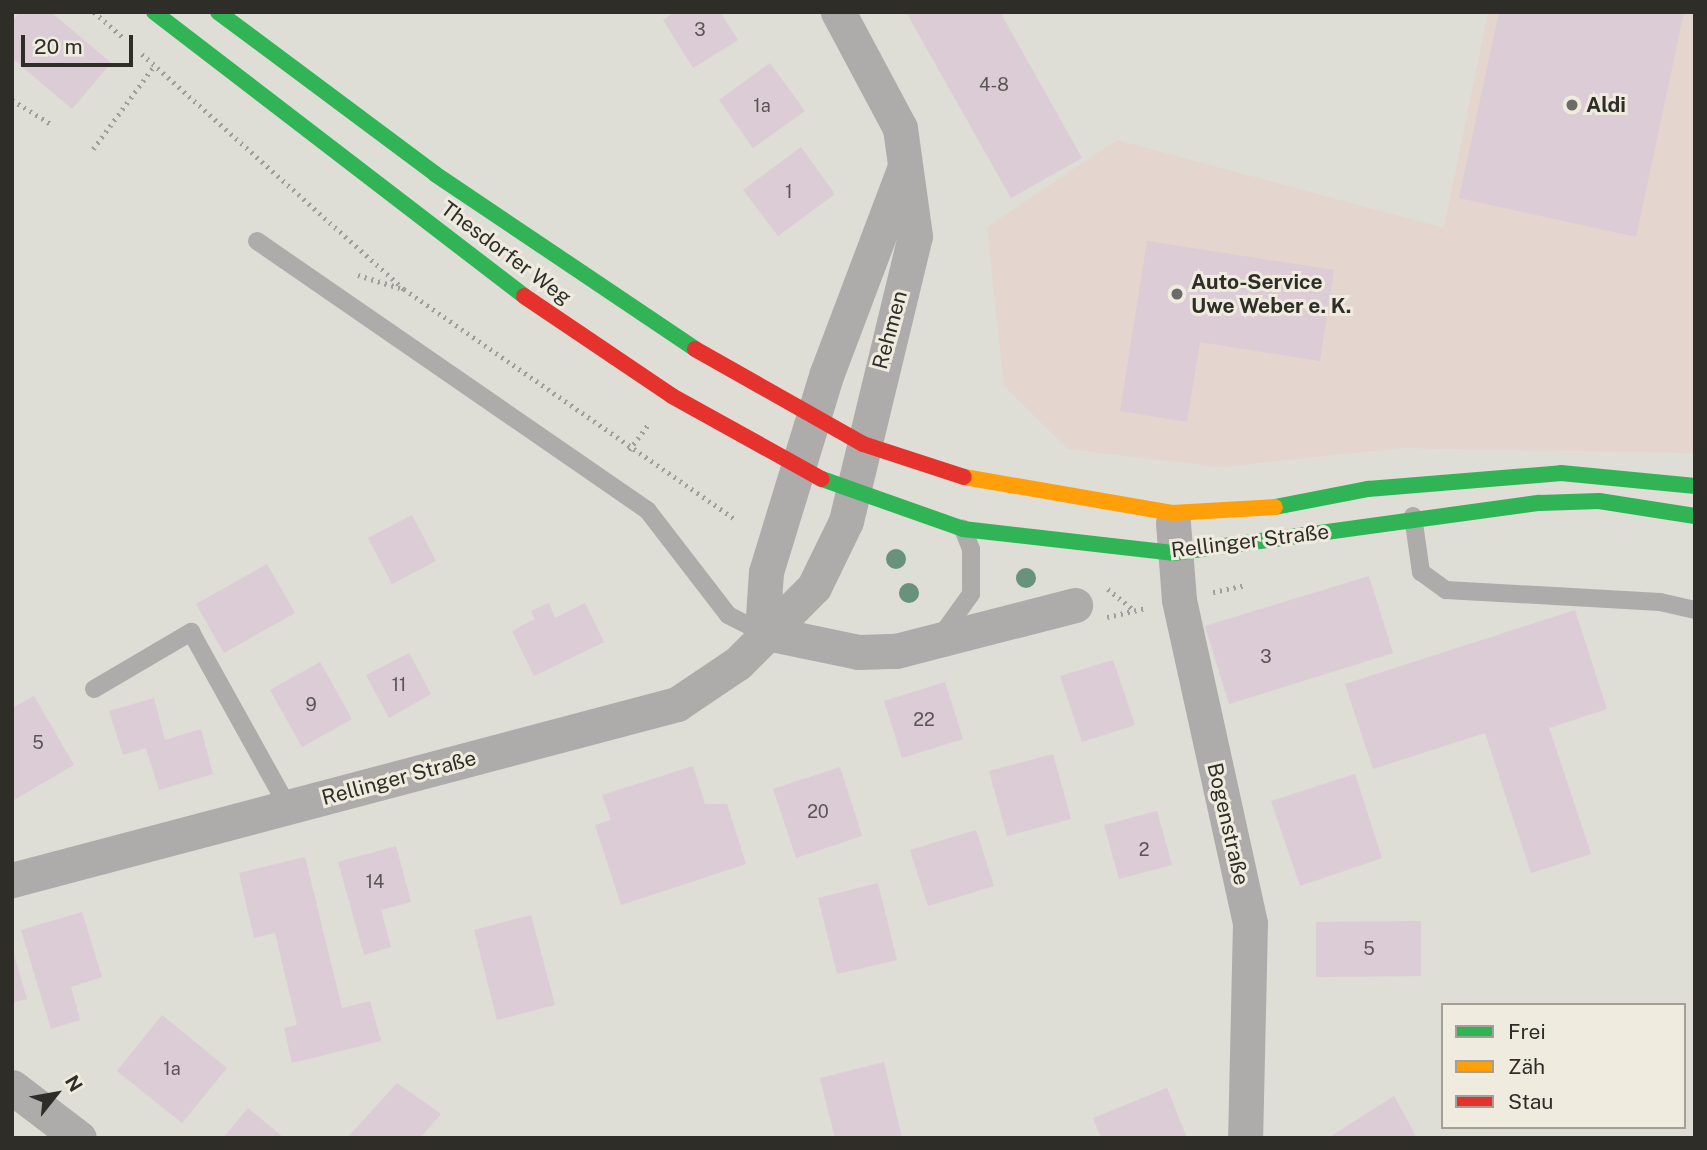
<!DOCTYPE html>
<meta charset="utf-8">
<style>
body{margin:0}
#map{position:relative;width:1707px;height:1150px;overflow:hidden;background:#deddd6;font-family:"Public Sans",sans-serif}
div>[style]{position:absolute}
.commercial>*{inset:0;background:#e4d5ce}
.building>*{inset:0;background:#dcccd5}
.path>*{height:4.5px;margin-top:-2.25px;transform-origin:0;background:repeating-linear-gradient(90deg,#a09e9c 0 2px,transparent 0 7px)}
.lane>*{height:18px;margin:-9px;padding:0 9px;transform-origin:9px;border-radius:9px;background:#aeacab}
.street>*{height:35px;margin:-17.5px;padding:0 17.5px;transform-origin:17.5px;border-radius:17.5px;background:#aeacab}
.fast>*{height:16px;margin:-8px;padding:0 8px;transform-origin:8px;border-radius:8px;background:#30b455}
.slow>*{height:16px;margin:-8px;padding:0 8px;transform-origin:8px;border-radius:8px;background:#ff9f0a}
.jam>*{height:16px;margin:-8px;padding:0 8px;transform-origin:8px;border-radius:8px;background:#e5322d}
.trees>*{width:20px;height:20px;margin:-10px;border-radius:50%;background:#68927b}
.dots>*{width:19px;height:19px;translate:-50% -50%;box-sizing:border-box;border:4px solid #efecdf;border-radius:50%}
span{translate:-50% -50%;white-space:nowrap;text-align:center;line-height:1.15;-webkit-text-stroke:6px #efecdf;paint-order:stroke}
.number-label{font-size:18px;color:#5a5553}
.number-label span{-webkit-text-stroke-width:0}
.poi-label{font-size:21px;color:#2e2d28;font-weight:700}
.left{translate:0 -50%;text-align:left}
.street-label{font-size:21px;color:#2e2d28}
.frame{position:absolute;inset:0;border:14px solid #2e2d28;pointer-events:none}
.legend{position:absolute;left:1441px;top:1003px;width:245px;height:126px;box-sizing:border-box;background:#efecdf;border:2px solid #a2a096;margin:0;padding:9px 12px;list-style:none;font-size:21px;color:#2e2d28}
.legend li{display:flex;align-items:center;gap:14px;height:35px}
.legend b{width:35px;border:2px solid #a2a096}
.north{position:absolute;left:21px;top:1059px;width:70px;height:70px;-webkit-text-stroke:5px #efecdf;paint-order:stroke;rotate:59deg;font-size:19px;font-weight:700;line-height:28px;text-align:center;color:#2e2d28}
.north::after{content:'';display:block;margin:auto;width:24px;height:32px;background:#2e2d28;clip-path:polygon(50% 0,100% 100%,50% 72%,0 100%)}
.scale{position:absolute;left:21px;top:35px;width:112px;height:32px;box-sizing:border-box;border:4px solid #2e2d28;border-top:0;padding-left:9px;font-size:21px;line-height:24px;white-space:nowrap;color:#2e2d28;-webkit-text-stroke:5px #efecdf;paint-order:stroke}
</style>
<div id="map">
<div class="commercial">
<i style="clip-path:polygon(1488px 12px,1695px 12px,1695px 453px,1401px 448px,1219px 467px,1068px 449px,1004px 386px,987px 227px,1117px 140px,1444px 228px)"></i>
</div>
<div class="building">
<i style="clip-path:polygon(20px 12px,51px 12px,111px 63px,72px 109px,12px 58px,12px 21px)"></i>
<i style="clip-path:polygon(675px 12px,720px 12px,738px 40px,693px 68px,663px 20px)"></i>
<i style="clip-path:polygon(906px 12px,1000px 12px,1082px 158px,1011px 198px)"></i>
<i style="clip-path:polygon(1499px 12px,1684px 12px,1636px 237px,1459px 198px)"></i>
<i style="clip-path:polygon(770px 63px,805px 111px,753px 148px,719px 100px)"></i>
<i style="clip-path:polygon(801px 147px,835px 194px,778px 236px,743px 190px)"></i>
<i style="clip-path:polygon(1147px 241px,1334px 270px,1320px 361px,1200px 342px,1187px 422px,1120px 411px)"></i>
<i style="clip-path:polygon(412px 515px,436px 561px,392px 584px,368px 538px)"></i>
<i style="clip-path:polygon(267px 564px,295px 613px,224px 653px,196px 604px)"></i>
<i style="clip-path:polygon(1369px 576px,1393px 653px,1229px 704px,1205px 626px)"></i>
<i style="clip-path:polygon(549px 603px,555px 618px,585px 603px,604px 642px,534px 676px,512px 631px,535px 619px,531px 611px)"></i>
<i style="clip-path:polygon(1575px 610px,1607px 709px,1549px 728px,1591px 854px,1531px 873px,1485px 733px,1373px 769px,1345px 684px)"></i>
<i style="clip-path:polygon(409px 653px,431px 694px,389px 718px,366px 675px)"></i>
<i style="clip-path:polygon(1113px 660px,1135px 725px,1082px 742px,1060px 676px)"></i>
<i style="clip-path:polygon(320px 662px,352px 719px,302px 747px,270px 690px)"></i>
<i style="clip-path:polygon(945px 682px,963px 739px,902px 758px,884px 701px)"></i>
<i style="clip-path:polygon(34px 696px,74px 765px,12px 801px,12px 708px)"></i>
<i style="clip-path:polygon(154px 698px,165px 740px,201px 729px,213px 774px,159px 790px,146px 748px,123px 755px,109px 711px)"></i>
<i style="clip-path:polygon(1053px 754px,1071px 819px,1007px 836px,989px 771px)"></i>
<i style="clip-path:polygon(693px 766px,705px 804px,727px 804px,746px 864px,621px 905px,595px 825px,611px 820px,602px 795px)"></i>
<i style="clip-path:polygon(840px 767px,862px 836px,796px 858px,773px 789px)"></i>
<i style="clip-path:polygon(1355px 774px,1382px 858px,1300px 886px,1271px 801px)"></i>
<i style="clip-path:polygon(1157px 811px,1172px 865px,1119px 879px,1104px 825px)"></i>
<i style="clip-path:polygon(976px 830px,994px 886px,928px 906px,910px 850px)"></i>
<i style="clip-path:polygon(396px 846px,411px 902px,381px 910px,391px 947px,364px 955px,338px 862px)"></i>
<i style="clip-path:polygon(305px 857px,342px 1008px,370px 1001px,381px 1041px,292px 1063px,284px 1028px,297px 1025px,275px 933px,254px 938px,239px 873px)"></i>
<i style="clip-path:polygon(878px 883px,897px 960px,837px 974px,818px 898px)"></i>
<i style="clip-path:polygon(82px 912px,102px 977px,71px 987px,80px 1020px,51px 1029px,21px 930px)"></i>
<i style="clip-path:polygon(531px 915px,555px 1005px,497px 1020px,474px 930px)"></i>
<i style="clip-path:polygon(1421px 921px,1421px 976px,1316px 977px,1316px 922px)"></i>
<i style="clip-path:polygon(12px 948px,27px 999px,12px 1003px)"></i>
<i style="clip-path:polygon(162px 1015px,227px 1068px,182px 1123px,117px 1071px)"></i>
<i style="clip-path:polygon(884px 1062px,902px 1138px,835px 1138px,820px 1078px)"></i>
<i style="clip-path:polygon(397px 1083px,441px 1114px,420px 1138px,347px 1138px)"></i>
<i style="clip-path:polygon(1167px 1088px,1187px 1138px,1101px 1138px,1093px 1118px)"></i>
<i style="clip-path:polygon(1394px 1096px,1417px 1138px,1328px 1138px)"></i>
<i style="clip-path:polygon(248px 1108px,284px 1138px,223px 1138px)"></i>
</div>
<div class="path">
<i style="left:94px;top:12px;width:41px;rotate:41.1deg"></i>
<i style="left:142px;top:54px;width:352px;rotate:41.9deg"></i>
<i style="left:404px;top:289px;width:403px;rotate:34.8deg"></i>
<i style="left:12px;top:100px;width:46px;rotate:31.6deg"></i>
<i style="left:93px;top:149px;width:103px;rotate:-53.7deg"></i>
<i style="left:358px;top:275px;width:44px;rotate:17.2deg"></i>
<i style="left:629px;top:450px;width:34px;rotate:-53deg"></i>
<i style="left:1108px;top:589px;width:33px;rotate:39deg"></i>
<i style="left:1213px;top:592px;width:33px;rotate:-12deg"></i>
<i style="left:1107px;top:617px;width:40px;rotate:-13deg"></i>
</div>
<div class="lane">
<i style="left:257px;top:241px;width:475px;rotate:34.6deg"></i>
<i style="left:648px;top:511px;width:131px;rotate:52.4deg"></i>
<i style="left:728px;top:615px;width:38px;rotate:27deg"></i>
<i style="left:1413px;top:516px;width:57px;rotate:81.9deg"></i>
<i style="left:1421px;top:572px;width:31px;rotate:36deg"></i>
<i style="left:1446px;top:590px;width:214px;rotate:3.2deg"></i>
<i style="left:1660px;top:602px;width:36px;rotate:13deg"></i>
<i style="left:943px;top:633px;width:48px;rotate:-54.3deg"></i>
<i style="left:971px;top:594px;width:45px;rotate:-90deg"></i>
<i style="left:971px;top:549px;width:22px;rotate:-112deg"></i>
<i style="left:94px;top:689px;width:113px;rotate:-30.4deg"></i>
<i style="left:191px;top:632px;width:200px;rotate:61deg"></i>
</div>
<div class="street">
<i style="left:1173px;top:523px;width:77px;rotate:85.5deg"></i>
<i style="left:1179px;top:600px;width:331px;rotate:77.6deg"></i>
<i style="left:1250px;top:923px;width:215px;rotate:91.3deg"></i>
<i style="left:762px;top:632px;width:60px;rotate:-86.2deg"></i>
<i style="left:766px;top:572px;width:208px;rotate:-73deg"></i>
<i style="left:827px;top:373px;width:220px;rotate:-69.3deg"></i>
<i style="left:762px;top:632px;width:99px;rotate:11.7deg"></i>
<i style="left:859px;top:652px;width:37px;rotate:-2deg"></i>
<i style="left:896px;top:651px;width:185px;rotate:-14.4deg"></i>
<i style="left:12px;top:880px;width:688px;rotate:-14.82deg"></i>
<i style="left:677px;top:704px;width:73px;rotate:-33.9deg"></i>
<i style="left:738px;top:663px;width:107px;rotate:-45deg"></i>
<i style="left:814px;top:587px;width:73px;rotate:-64.1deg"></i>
<i style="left:846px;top:521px;width:293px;rotate:-76.4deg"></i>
<i style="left:915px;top:236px;width:109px;rotate:-97.9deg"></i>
<i style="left:900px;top:128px;width:132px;rotate:-118.1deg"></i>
<i style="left:12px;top:1087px;width:84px;rotate:37.3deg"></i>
</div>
<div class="fast">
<i style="left:154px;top:12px;width:466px;rotate:37.5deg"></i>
<i style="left:218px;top:12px;width:271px;rotate:36.7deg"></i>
<i style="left:435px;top:174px;width:313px;rotate:33.9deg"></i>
<i style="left:822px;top:479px;width:150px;rotate:19.5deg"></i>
<i style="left:963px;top:529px;width:211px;rotate:6.5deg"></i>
<i style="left:1173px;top:553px;width:370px;rotate:-7.8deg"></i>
<i style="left:1540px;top:503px;width:59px;rotate:-1.9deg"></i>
<i style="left:1599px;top:501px;width:97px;rotate:8.9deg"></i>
<i style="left:1275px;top:507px;width:95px;rotate:-11deg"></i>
<i style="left:1368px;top:489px;width:194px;rotate:-4.7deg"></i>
<i style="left:1561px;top:473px;width:135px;rotate:5.5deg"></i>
</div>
<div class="slow">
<i style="left:964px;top:477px;width:211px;rotate:9.8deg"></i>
<i style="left:1172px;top:513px;width:103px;rotate:-3.3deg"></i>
</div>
<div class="jam">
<i style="left:524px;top:296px;width:179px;rotate:34deg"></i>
<i style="left:672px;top:396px;width:171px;rotate:29deg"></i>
<i style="left:695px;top:349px;width:193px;rotate:29.5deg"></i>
<i style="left:863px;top:444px;width:106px;rotate:18.1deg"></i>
</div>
<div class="trees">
<i style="left:896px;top:559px"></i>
<i style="left:1026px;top:578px"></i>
<i style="left:909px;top:593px"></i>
</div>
<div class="dots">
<i style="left:1572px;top:105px;background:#6c6b65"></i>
<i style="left:1177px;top:294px;background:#6c6b65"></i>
</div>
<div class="number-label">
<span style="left:700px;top:30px">3</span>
<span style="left:994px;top:85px">4-8</span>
<span style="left:762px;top:106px">1a</span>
<span style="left:789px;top:192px">1</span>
<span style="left:1266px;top:657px">3</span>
<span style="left:399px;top:685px">11</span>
<span style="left:311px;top:705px">9</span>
<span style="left:924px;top:720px">22</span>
<span style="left:38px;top:743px">5</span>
<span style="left:818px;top:812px">20</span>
<span style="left:1144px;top:850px">2</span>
<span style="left:375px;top:882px">14</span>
<span style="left:1369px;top:949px">5</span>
<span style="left:172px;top:1069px">1a</span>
</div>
<div class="poi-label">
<span class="left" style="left:1586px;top:105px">Aldi</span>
<span class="left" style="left:1191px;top:294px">Auto-Service<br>Uwe Weber e. K.</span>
</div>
<div class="street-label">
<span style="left:506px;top:253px;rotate:37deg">Thesdorfer Weg</span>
<span style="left:890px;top:330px;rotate:-75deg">Rehmen</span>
<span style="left:1250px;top:541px;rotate:-7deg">Rellinger Straße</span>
<span style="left:399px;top:778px;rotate:-15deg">Rellinger Straße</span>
<span style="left:1228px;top:824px;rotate:77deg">Bogenstraße</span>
</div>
<div class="frame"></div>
<ul class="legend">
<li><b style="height:9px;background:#30b455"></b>Frei</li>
<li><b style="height:9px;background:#ff9f0a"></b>Zäh</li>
<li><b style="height:9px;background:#e5322d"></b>Stau</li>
</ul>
<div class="north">N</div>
<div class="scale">20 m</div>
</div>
